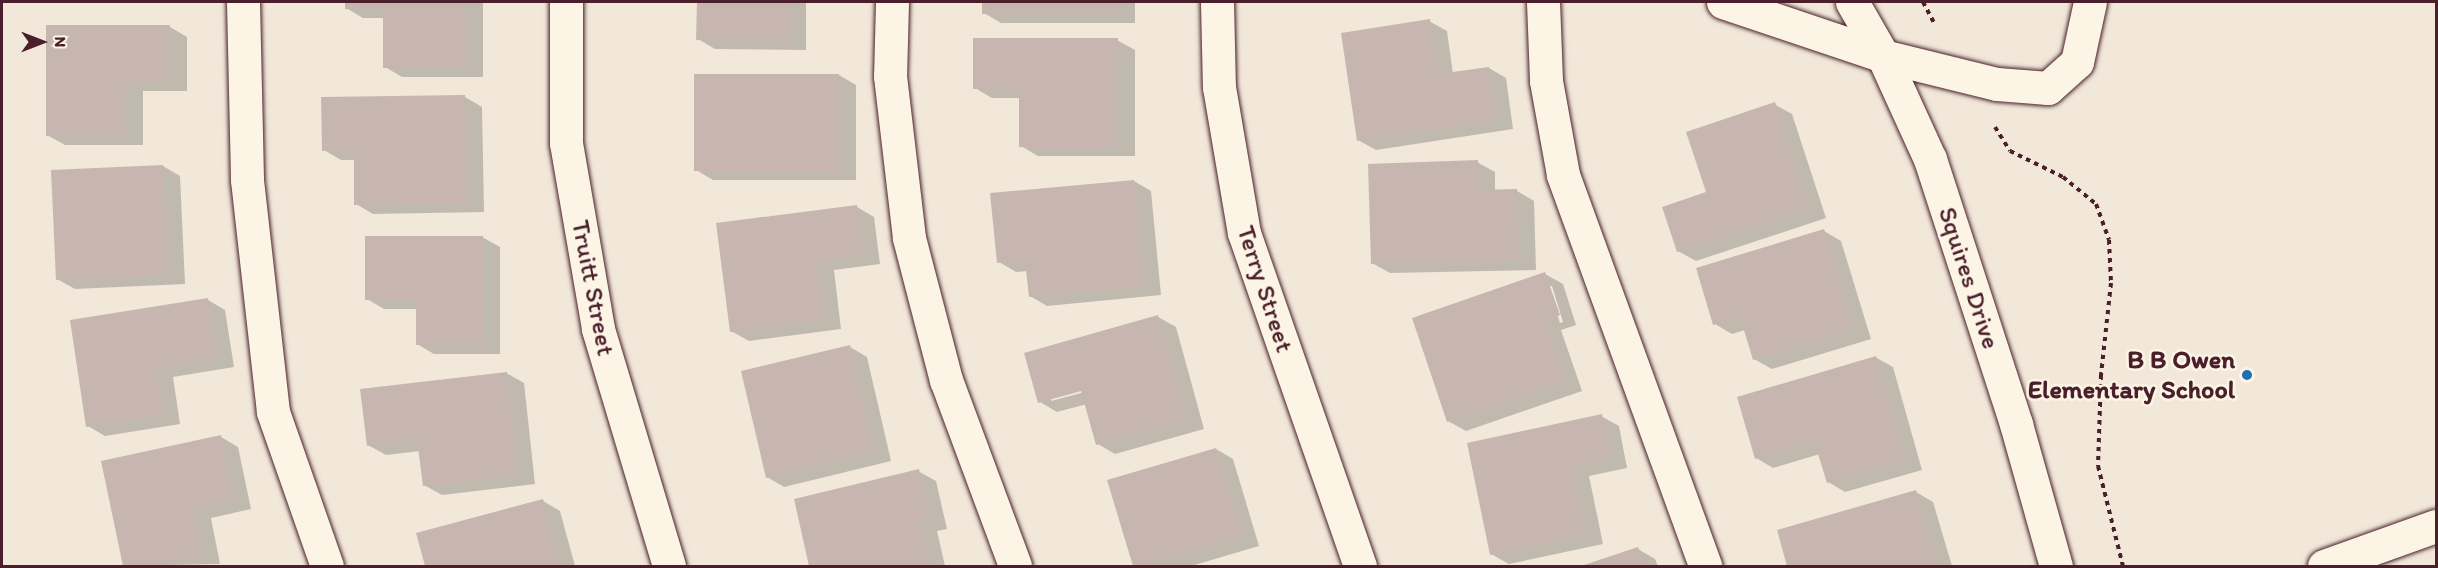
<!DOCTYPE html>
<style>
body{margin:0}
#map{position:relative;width:2438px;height:568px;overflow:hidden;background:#f1e8da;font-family:Itim,sans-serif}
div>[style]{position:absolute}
.shadow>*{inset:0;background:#0003}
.building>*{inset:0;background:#c7b6af}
.path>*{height:4px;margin-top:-2px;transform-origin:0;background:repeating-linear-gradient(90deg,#4a1f2b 0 4.5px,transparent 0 9px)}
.roads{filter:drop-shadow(0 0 2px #4a1f2b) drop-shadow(0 0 2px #4a1f2b)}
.minor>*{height:33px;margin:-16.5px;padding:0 16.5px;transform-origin:16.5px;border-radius:16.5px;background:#fcf5e5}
.dots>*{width:16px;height:16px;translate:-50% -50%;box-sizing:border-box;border:3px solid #fcf5e5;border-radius:50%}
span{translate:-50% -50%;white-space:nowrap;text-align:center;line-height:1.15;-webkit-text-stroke:5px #fcf5e5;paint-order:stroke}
.street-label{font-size:26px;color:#4a1f2b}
.poi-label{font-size:26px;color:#4a1f2b;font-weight:700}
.right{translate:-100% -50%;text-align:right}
.frame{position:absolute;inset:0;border:3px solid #4a1f2b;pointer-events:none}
.north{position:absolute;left:12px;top:12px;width:60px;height:60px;-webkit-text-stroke:4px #fcf5e5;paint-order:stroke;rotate:90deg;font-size:16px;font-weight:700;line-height:24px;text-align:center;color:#4a1f2b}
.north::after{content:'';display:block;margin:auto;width:21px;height:27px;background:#4a1f2b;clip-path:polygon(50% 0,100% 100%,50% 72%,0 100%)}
</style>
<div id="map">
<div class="shadow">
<i style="clip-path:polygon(346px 2px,483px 2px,483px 77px,402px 77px,385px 67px,385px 18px,363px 18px,346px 8px)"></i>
<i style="clip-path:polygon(698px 2px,806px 2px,806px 50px,715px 49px,698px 39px)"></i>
<i style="clip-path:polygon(984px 2px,1135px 2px,1135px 23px,1001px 23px,984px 13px)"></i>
<i style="clip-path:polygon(1429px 21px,1447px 31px,1453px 74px,1489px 68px,1506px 78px,1513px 129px,1376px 150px,1358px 140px)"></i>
<i style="clip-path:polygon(170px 27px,187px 37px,187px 91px,143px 91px,143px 145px,65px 145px,47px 135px)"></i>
<i style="clip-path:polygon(1117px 40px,1135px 50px,1135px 156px,1038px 156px,1021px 146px,1021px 98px,992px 98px,975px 88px)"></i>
<i style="clip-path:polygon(839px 75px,856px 85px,856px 180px,713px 180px,696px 170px)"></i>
<i style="clip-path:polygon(465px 97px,482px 107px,484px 212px,373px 214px,356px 204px,355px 160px,341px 160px,324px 150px)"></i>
<i style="clip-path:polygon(1774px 104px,1792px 114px,1826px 218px,1696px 261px,1678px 251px,1708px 193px)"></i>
<i style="clip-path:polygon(1477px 162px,1495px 172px,1495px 191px,1517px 191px,1534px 201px,1536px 270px,1390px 273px,1372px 263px)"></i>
<i style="clip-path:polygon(163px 166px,180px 176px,185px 284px,75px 289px,57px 279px)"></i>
<i style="clip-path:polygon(1134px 181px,1151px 191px,1161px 295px,1047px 306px,1030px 296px,1028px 271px,1016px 272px,999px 262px)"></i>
<i style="clip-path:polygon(857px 207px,874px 217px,880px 264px,834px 270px,841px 329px,749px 341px,731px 331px)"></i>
<i style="clip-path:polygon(1824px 231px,1841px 241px,1871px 339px,1772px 369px,1754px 359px,1745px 330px,1732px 334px,1715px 324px)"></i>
<i style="clip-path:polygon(482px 237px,500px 247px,500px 354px,434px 354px,417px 344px,417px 309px,384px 309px,367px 299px)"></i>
<i style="clip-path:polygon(evenodd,1545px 274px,1563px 284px,1576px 325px,1561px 330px,1582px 391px,1466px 431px,1448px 421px,1545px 274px,1548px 286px,1552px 286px,1563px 322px,1560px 323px,1548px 286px)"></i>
<i style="clip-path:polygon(208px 300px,225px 310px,234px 367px,173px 377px,180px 424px,105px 436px,88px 426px)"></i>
<i style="clip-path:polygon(evenodd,1158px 317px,1176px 327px,1204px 429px,1115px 454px,1098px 444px,1087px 404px,1057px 412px,1040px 402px,1158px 317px,1088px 388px,1089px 391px,1051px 401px,1051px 398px,1088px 388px)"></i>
<i style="clip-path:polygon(850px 347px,867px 357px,891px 461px,784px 487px,767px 477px)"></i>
<i style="clip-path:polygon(1875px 357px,1893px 367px,1922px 470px,1845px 492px,1828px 482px,1820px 454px,1773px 468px,1756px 458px)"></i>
<i style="clip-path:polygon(506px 373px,524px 383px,535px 484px,442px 495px,424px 485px,420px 451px,386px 455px,368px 445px)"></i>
<i style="clip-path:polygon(1601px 416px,1619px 426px,1627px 468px,1589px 476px,1603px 544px,1509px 564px,1491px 554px)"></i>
<i style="clip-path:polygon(221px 437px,238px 447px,251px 509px,211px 518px,220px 564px,124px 566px,102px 462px)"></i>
<i style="clip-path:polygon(1216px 449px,1233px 459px,1259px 546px,1191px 566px,1134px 566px,1109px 481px)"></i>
<i style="clip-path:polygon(918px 471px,936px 481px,947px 529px,937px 531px,945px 566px,811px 566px,795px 500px)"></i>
<i style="clip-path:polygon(1916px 492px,1933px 502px,1952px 566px,1789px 566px,1779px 531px)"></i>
<i style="clip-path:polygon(543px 501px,560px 511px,575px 566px,427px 566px,418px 534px)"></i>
<i style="clip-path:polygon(1638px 549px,1655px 559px,1658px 566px,1584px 566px)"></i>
</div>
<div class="building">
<i style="clip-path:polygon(345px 2px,466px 2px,466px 68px,383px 68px,383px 9px,345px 9px)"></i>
<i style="clip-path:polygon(697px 2px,789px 2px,789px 41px,696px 40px)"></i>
<i style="clip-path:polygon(982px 2px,1118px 2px,1118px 14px,982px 14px)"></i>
<i style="clip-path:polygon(1430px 19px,1438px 74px,1489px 67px,1497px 120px,1357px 141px,1341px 33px)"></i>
<i style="clip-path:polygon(46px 25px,170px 25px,170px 81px,126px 81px,126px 136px,46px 136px)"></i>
<i style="clip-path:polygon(973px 38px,1118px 38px,1118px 147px,1019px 147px,1019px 89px,973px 89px)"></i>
<i style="clip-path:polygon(694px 74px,839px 74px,839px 171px,694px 171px)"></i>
<i style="clip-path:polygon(465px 95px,467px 203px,354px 205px,354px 150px,322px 151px,321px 97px)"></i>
<i style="clip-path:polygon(1775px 102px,1809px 208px,1677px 252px,1662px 207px,1706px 192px,1686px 132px)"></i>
<i style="clip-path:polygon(1478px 160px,1478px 190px,1517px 189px,1519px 260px,1371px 264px,1368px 164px)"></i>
<i style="clip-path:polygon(163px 165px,168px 275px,56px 280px,51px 170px)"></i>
<i style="clip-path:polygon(1134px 180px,1144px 286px,1029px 297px,1025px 260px,997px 263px,990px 193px)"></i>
<i style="clip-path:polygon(857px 205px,863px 255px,817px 261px,824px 320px,730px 332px,716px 223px)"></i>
<i style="clip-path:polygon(1824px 229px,1854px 329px,1753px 360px,1740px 317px,1713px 325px,1696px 268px)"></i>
<i style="clip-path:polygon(365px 236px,483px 236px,483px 345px,416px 345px,416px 300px,365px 300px)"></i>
<i style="clip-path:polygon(1545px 272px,1560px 315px,1545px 320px,1565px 381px,1447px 422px,1412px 318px)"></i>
<i style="clip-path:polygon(208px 298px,217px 358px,156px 368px,163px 415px,86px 427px,70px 320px)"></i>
<i style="clip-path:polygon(1158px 315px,1187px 419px,1096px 445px,1081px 391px,1038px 403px,1024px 353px)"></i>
<i style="clip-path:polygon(850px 345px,875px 451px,766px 478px,741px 371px)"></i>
<i style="clip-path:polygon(1876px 356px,1905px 460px,1827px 483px,1814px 441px,1755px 459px,1737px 397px)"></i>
<i style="clip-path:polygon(507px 372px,518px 475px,423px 486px,417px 440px,367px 446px,360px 389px)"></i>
<i style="clip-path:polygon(1602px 414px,1611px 458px,1572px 466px,1586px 535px,1490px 555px,1467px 443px)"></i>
<i style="clip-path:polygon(221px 435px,234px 500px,194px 508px,204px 555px,148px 566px,123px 566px,101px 461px)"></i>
<i style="clip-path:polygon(1216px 448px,1243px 536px,1133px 566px,1107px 480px)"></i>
<i style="clip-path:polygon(919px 469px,930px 519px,920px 521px,931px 566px,809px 566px,794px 499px)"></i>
<i style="clip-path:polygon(1916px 490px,1938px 566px,1787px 566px,1777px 530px)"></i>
<i style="clip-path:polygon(543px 499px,561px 566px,425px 566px,416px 533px)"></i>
<i style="clip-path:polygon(1638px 547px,1644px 566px,1581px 566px)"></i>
</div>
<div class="path">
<i style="left:1923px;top:2px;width:26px;rotate:62deg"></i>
<i style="left:1995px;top:127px;width:28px;rotate:58deg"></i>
<i style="left:2010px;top:151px;width:59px;rotate:26.1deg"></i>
<i style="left:2063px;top:177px;width:43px;rotate:39.3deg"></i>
<i style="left:2096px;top:204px;width:38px;rotate:70deg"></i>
<i style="left:2109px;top:240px;width:43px;rotate:87.3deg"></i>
<i style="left:2111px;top:283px;width:93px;rotate:96.2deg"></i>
<i style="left:2101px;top:375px;width:91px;rotate:91.9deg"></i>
<i style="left:2098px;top:466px;width:103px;rotate:76deg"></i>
</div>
<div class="roads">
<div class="minor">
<i style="left:243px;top:2px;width:178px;rotate:88.7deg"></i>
<i style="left:247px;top:180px;width:233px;rotate:83.6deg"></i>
<i style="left:273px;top:412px;width:163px;rotate:70.7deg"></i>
<i style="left:566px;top:2px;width:141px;rotate:90deg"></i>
<i style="left:566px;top:143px;width:189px;rotate:80.2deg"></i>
<i style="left:598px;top:329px;width:247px;rotate:73.3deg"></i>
<i style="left:892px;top:2px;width:74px;rotate:91.5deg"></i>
<i style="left:890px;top:76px;width:163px;rotate:83.3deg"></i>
<i style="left:909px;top:238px;width:147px;rotate:75.4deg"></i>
<i style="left:946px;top:380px;width:198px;rotate:69.6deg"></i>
<i style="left:1217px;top:2px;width:85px;rotate:88.7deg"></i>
<i style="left:1219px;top:87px;width:148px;rotate:80.3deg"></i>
<i style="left:1244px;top:233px;width:353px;rotate:70.8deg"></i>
<i style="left:1543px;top:2px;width:79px;rotate:87.8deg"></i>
<i style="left:1546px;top:81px;width:96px;rotate:79.7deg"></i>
<i style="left:1563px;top:175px;width:416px;rotate:70deg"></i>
<i style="left:1723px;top:2px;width:169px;rotate:18.6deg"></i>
<i style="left:1883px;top:56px;width:117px;rotate:13.8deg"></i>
<i style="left:1997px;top:84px;width:51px;rotate:4.5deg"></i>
<i style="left:2048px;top:88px;width:39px;rotate:-42deg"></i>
<i style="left:2077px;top:62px;width:61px;rotate:-77.8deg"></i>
<i style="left:1852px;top:2px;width:62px;rotate:60.1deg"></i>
<i style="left:1883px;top:56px;width:113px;rotate:65.5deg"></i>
<i style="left:1930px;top:159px;width:279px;rotate:72deg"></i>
<i style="left:2016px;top:424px;width:148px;rotate:74.3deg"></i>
<i style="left:2324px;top:566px;width:119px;rotate:-19.7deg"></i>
</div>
</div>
<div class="dots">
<i style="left:2247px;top:375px;background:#1f6fb2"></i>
</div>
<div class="street-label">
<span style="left:1969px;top:278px;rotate:72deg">Squires Drive</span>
<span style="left:593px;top:288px;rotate:79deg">Truitt Street</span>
<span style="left:1265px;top:289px;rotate:72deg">Terry Street</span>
</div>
<div class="poi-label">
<span class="right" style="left:2235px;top:375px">B B Owen<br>Elementary School</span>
</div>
<div class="frame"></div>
<div class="north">N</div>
</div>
